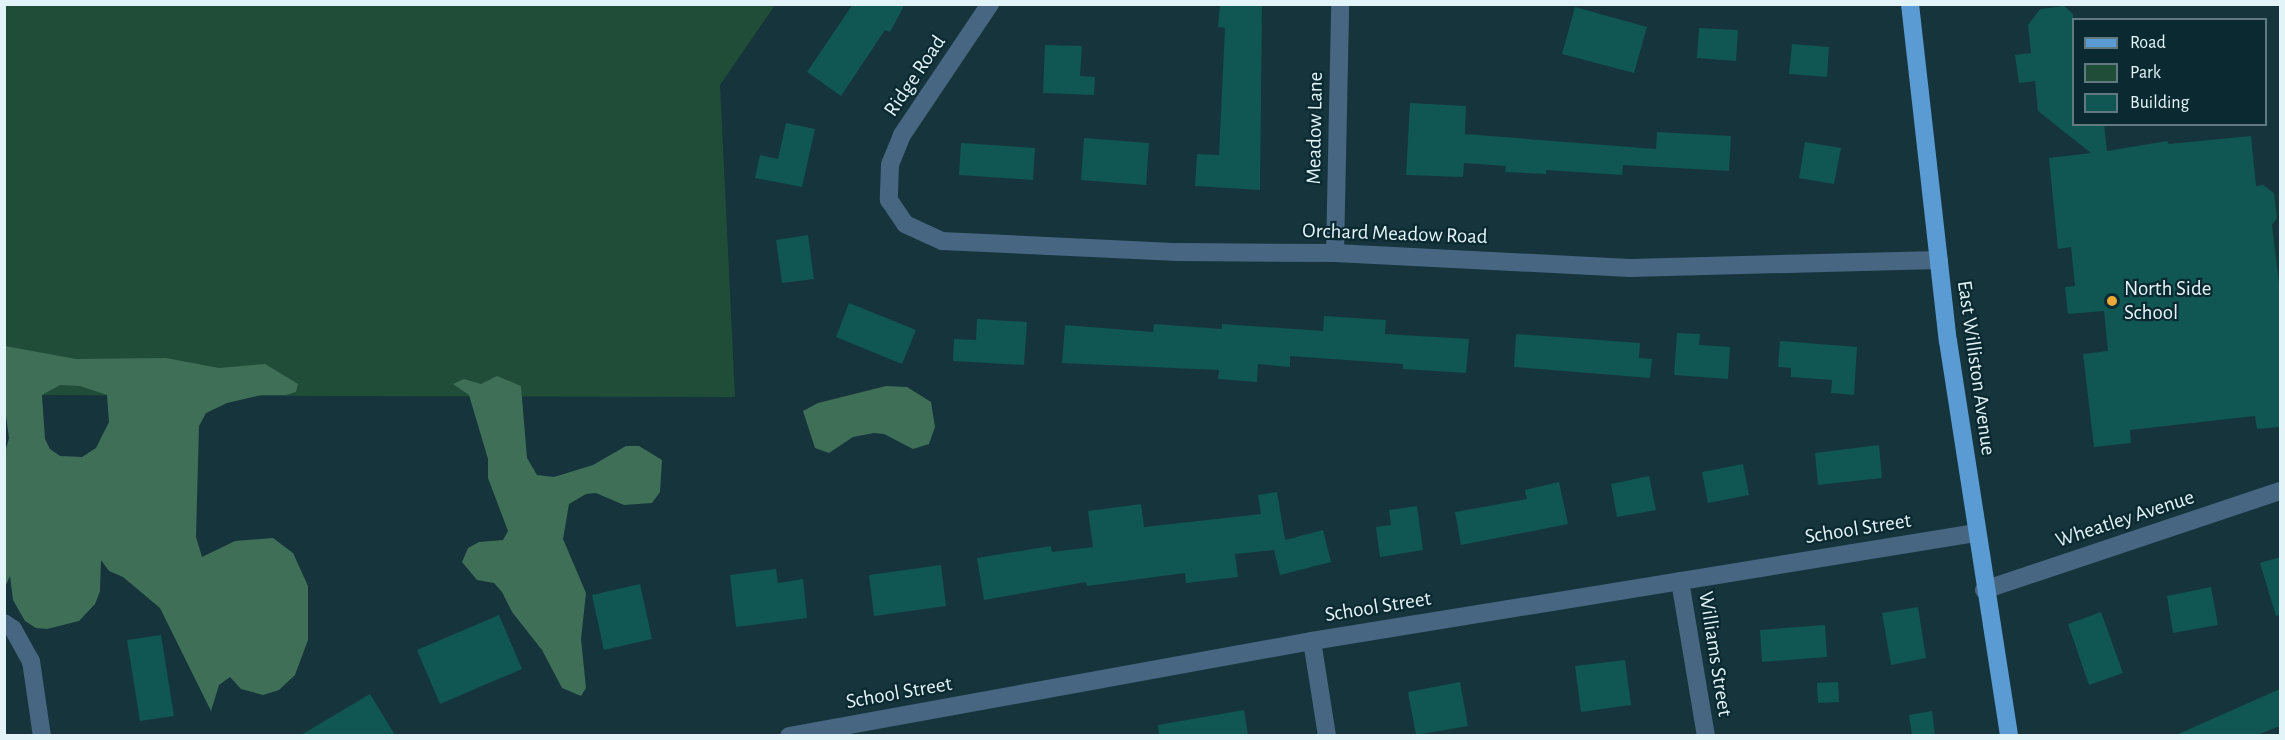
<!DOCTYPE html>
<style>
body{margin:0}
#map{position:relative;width:2285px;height:740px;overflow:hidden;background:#16343c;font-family:"Alegreya Sans",sans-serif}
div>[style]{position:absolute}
.green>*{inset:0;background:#204d38}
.forest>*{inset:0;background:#3f6f57}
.building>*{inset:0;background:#105652}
.street>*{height:18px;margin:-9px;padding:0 9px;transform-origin:9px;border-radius:9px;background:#476681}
.primary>*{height:18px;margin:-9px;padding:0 9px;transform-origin:9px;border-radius:9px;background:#5a9bd3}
.dots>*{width:16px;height:16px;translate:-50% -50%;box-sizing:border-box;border:3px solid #0b2931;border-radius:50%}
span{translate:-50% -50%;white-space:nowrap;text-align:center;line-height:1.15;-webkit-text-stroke:4.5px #0b2931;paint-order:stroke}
.street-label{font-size:21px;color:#e3f4f9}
.poi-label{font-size:21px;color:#e3f4f9}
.left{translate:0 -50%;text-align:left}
.frame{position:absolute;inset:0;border:6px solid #e3f4f9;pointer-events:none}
.legend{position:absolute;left:2072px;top:18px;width:195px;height:108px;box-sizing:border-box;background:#0b2931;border:2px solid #617a81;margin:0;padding:8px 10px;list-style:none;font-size:18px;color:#e3f4f9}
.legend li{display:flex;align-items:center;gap:12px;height:30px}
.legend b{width:30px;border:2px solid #617a81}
</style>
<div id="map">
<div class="green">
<i style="clip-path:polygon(4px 5px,775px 5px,720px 85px,735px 397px,5px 395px)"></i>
</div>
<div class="forest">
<i style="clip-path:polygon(evenodd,5px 346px,76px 359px,166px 358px,219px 368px,265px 364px,298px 384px,296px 392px,286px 395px,261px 395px,227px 403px,206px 413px,199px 426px,196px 537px,202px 557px,235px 541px,273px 538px,293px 553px,308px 586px,308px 640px,295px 675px,279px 690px,263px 695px,241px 689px,230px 677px,219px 685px,211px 711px,160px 608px,123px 577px,109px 571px,101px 560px,100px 591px,95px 604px,79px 621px,47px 629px,36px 628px,25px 621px,13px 600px,10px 576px,5px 587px,4px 456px,9px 438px,5px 409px,5px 346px,60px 385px,80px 386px,107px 395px,109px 422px,96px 448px,82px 457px,60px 456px,50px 449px,45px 439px,42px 395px,60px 385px)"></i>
<i style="clip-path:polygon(497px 376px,521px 386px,527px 458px,537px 475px,554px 477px,593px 465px,626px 446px,639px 446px,662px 460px,660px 492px,652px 503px,624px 505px,596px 493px,586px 494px,569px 504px,563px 539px,586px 593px,581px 639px,586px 688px,581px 696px,562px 688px,542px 650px,512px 612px,502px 592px,494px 583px,477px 580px,462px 562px,468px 548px,479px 542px,503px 540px,508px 531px,488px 478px,488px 459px,469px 395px,453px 384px,464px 379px,481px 384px)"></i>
<i style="clip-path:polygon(886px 386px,907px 387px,931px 402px,935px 427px,929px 444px,913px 449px,884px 434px,874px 433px,853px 437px,829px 453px,815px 448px,803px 411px,818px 403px)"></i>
</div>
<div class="building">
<i style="clip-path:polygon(853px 4px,905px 4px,890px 32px,885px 30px,841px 96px,807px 72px)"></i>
<i style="clip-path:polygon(1220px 4px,1262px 4px,1260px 190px,1195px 186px,1197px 154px,1219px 155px,1225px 28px,1218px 27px)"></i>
<i style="clip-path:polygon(2064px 6px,2073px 14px,2073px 124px,2104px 124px,2107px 151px,2167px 141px,2169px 144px,2251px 136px,2256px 186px,2263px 185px,2274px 193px,2277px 218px,2272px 225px,2280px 291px,2280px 427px,2257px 429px,2255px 416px,2130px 430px,2131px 443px,2094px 447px,2083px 354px,2108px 351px,2104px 311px,2068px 314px,2065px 287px,2075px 286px,2071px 247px,2058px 249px,2049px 158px,2091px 153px,2038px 111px,2035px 81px,2019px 83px,2015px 55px,2031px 53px,2028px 25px,2040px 9px)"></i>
<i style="clip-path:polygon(1575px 7px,1647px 27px,1634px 73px,1562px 54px)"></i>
<i style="clip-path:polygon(1699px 28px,1738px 30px,1736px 61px,1697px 58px)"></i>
<i style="clip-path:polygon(1792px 44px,1829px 47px,1827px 77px,1789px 74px)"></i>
<i style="clip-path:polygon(1045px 45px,1082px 46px,1080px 76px,1095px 77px,1094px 95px,1043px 93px)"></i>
<i style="clip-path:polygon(1410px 103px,1466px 106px,1465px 134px,1656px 149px,1657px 132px,1731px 136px,1729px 171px,1623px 165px,1622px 175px,1546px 170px,1546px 174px,1505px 172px,1506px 166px,1464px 163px,1463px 177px,1406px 175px)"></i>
<i style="clip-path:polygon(786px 123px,815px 129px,802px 187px,755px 178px,760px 155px,778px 159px)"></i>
<i style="clip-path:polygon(1084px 138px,1149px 143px,1146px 185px,1081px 180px)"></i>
<i style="clip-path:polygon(1805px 142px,1841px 148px,1834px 184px,1799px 178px)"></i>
<i style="clip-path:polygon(961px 143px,1035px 148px,1033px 180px,959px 175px)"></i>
<i style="clip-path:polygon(808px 235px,814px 279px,782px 283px,776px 240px)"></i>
<i style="clip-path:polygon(849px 303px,916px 330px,902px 364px,836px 337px)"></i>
<i style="clip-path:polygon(1324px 316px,1386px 320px,1385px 334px,1469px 339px,1466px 373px,1403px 369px,1403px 364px,1290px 356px,1290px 367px,1258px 364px,1257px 382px,1218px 379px,1219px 370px,1062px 363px,1065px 325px,1153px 332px,1154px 324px,1222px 329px,1222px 324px,1323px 331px)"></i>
<i style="clip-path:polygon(977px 319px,1027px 322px,1024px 365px,953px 361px,954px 339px,976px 340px)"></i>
<i style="clip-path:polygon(1677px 333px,1700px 334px,1699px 345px,1730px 347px,1728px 379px,1674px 375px)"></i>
<i style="clip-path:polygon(1516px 334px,1640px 343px,1639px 358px,1652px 359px,1650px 378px,1514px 367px)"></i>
<i style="clip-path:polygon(1780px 341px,1857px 347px,1854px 395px,1831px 393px,1832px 380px,1791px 377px,1791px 368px,1778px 367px)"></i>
<i style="clip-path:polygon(1879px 445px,1882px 478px,1818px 485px,1815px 453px)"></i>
<i style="clip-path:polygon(1743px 464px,1749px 495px,1708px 503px,1702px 472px)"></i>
<i style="clip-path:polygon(1649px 476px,1656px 510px,1617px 517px,1611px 484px)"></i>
<i style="clip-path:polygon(1559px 482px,1568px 524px,1461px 545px,1455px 512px,1527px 499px,1525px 490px)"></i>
<i style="clip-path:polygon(1277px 492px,1285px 540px,1323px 530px,1331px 562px,1280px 575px,1274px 550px,1235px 554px,1238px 577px,1186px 583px,1185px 573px,1087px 586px,1086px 582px,984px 600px,977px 558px,1051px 546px,1052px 552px,1093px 547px,1088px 511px,1141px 504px,1144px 527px,1261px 514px,1258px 495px)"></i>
<i style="clip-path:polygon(1417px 506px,1423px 550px,1380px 557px,1376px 527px,1391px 525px,1389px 510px)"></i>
<i style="clip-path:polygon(2280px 557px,2280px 615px,2276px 616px,2260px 563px)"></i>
<i style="clip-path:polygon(941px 565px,946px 606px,874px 616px,869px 575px)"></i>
<i style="clip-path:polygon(776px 569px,778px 583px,803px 579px,807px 618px,736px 627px,730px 575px)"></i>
<i style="clip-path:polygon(640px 584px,652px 639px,604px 650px,592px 595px)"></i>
<i style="clip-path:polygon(2211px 587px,2218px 625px,2173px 633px,2167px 596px)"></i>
<i style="clip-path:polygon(1918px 607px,1926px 658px,1891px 665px,1882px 613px)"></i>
<i style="clip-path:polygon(2101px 612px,2123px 673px,2089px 685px,2068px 624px)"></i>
<i style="clip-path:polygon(499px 615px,522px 669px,440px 704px,417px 650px)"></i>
<i style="clip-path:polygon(1825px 625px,1827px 657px,1762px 662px,1760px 630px)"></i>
<i style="clip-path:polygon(161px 635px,174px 716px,140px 721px,127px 640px)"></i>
<i style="clip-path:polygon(1625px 660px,1631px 705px,1581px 712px,1575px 666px)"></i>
<i style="clip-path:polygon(1460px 682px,1468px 726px,1416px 735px,1408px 692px)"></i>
<i style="clip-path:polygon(1838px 682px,1839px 702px,1818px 703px,1817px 683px)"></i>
<i style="clip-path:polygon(2280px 689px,2280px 726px,2257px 735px,2176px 735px)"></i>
<i style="clip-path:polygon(370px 694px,395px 735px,301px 735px)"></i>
<i style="clip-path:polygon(1244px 710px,1248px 735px,1159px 735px,1158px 725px)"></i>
<i style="clip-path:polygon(1932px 711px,1935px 735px,1912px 735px,1909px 715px)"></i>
</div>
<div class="street">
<i style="left:990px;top:4px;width:158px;rotate:123.9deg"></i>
<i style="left:902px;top:135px;width:31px;rotate:112deg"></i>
<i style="left:890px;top:164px;width:36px;rotate:92deg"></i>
<i style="left:889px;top:200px;width:29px;rotate:56deg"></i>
<i style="left:905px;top:224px;width:41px;rotate:24.7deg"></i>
<i style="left:942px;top:241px;width:236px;rotate:2.7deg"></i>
<i style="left:1178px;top:252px;width:157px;rotate:0.4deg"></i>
<i style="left:1335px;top:253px;width:295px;rotate:2.9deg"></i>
<i style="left:1630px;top:268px;width:309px;rotate:-1.5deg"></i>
<i style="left:1335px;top:253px;width:249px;rotate:-88.8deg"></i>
<i style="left:1680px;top:581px;width:157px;rotate:80.5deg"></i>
<i style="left:1984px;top:590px;width:312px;rotate:-18.5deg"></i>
<i style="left:4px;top:623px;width:11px;rotate:34deg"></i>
<i style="left:13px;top:629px;width:37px;rotate:61deg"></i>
<i style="left:31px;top:661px;width:76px;rotate:81.7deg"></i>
<i style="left:1312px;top:641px;width:96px;rotate:81deg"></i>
<i style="left:789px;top:736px;width:532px;rotate:-10.3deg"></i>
<i style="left:1312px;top:641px;width:673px;rotate:-9.24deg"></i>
</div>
<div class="primary">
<i style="left:1910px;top:4px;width:339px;rotate:83.6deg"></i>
<i style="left:1948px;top:341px;width:400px;rotate:81.2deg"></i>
</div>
<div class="dots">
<i style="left:2112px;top:301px;background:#eba93a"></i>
</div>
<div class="street-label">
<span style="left:915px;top:76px;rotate:-56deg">Ridge Road</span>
<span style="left:1315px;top:128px;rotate:-89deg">Meadow Lane</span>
<span style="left:1395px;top:234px;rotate:2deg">Orchard Meadow Road</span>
<span style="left:1976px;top:368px;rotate:82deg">East Williston Avenue</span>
<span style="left:2125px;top:519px;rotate:-18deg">Wheatley Avenue</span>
<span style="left:1858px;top:529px;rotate:-9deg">School Street</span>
<span style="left:1378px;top:607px;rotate:-9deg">School Street</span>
<span style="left:1715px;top:654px;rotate:81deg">Williams Street</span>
<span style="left:899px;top:693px;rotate:-10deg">School Street</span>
</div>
<div class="poi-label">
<span class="left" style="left:2124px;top:301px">North Side<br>School</span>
</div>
<div class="frame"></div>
<ul class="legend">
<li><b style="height:8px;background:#5a9bd3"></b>Road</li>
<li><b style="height:16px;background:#204d38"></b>Park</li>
<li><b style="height:16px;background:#105652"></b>Building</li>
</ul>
</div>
